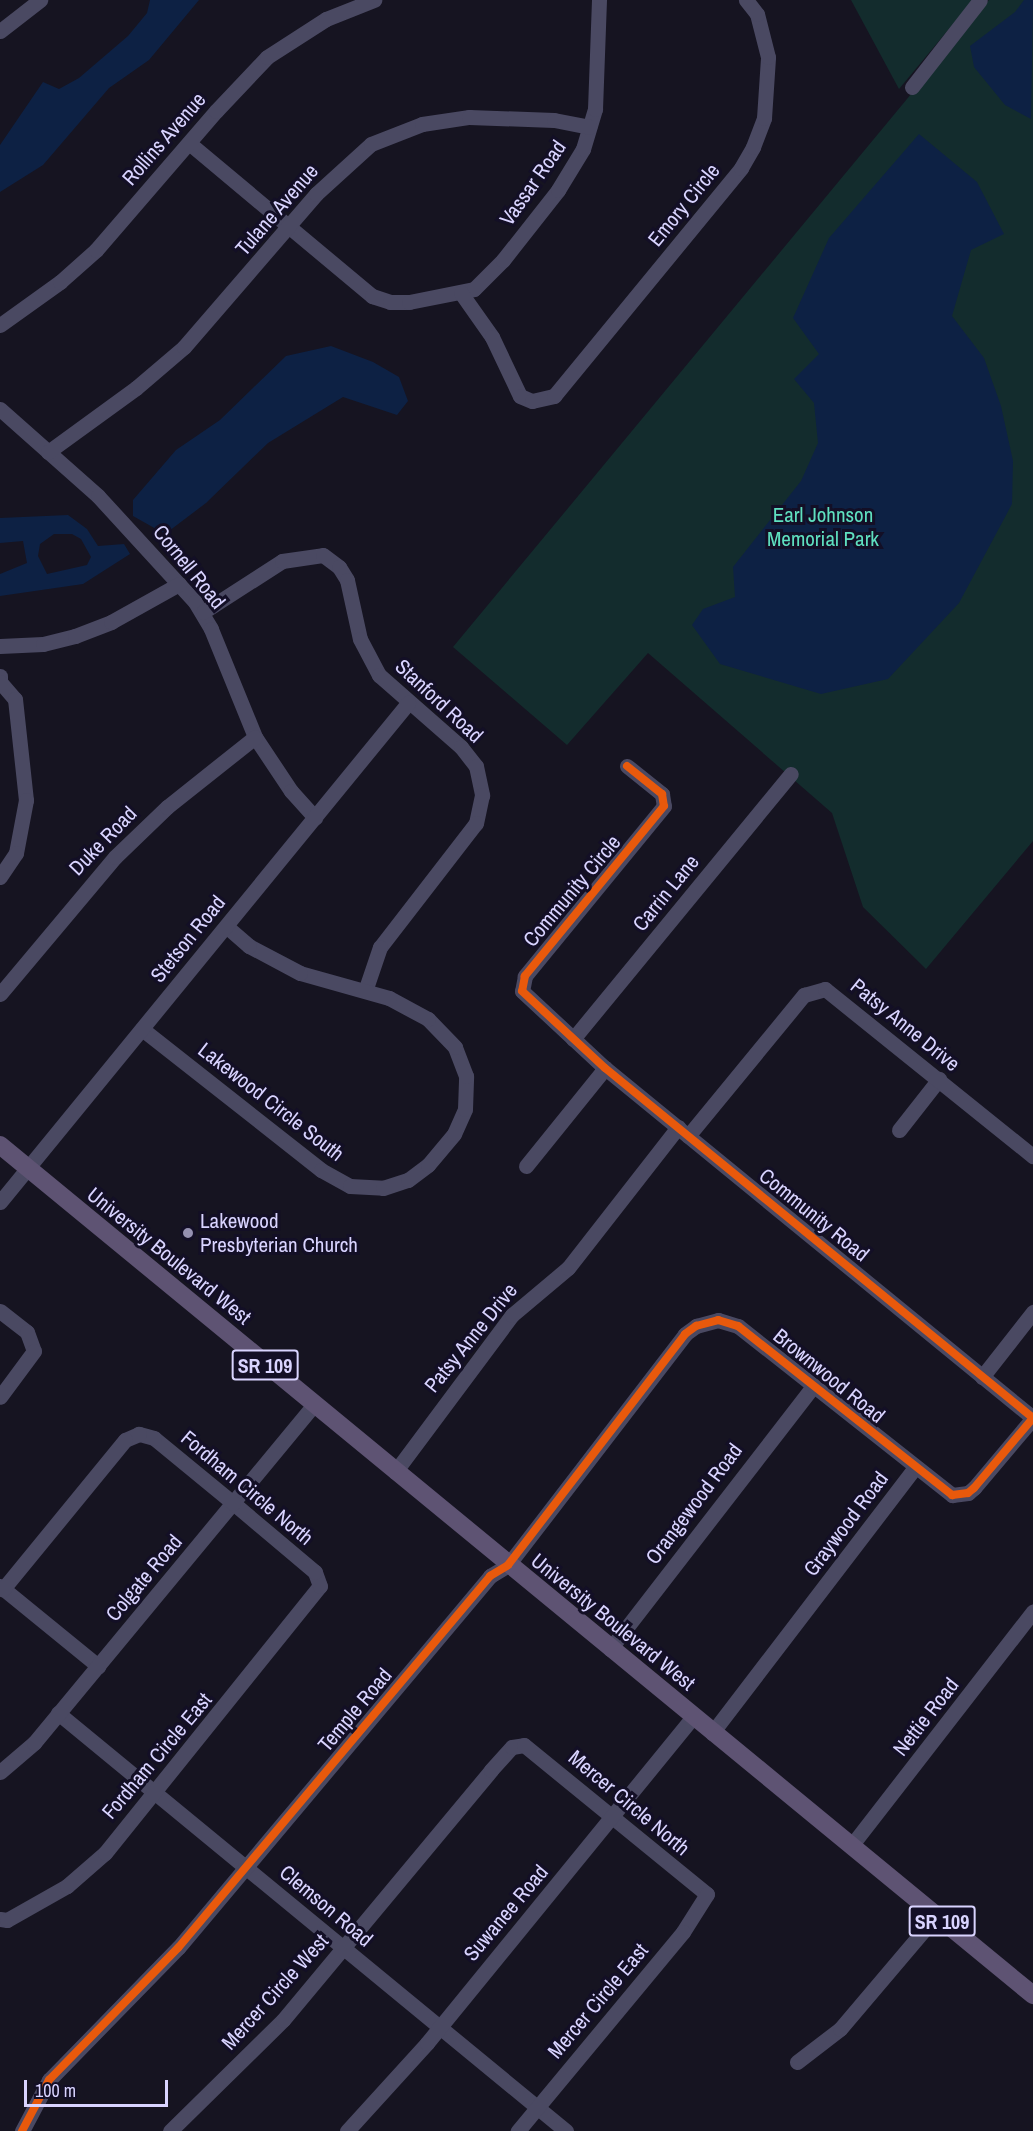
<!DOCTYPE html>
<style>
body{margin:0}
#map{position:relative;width:1033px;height:2131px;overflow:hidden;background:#161421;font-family:"Archivo Narrow",sans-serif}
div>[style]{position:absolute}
.green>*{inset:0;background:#132c2d}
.water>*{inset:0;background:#0d2144}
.minor>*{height:15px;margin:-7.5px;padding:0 7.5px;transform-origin:7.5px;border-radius:7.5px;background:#4a4962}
.major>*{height:18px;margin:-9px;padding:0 9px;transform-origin:9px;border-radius:9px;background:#5e5373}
.cycleway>*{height:8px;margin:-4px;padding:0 4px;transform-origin:4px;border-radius:4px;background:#e8590c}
.dots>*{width:16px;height:16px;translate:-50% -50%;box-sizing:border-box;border:3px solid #130f26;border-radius:50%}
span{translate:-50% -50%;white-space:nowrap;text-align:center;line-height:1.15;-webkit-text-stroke:6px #130f26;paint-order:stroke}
.shield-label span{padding:2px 4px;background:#130f26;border:2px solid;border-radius:4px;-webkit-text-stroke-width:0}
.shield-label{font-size:20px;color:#d9d4ff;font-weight:700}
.street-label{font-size:21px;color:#d9d4ff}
.park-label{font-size:21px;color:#5fe0c0}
.poi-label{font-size:21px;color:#d9d4ff}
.left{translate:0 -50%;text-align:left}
.scale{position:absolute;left:24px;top:2080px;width:144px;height:27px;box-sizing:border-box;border:3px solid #d9d4ff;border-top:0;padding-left:8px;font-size:18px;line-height:21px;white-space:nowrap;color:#d9d4ff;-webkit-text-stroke:4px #130f26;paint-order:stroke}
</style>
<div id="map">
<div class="green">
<i style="clip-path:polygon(851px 0,973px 0,899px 89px)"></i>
<i style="clip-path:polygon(989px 0,1033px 0,1033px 841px,926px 969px,863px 907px,832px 813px,648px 653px,567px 745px,453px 647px)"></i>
</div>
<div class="water">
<i style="clip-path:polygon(150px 0,199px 0,149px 60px,109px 88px,43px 165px,0 192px,0 145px,43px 82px,59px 89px,79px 78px,128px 36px,147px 13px)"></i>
<i style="clip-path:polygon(1024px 0,1033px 0,1031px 119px,1005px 105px,974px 67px,970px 46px,1015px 12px)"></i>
<i style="clip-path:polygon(919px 134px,977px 182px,1004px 234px,971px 250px,952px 316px,984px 358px,1001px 406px,1013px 461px,1012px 504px,959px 603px,888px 679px,821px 694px,720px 664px,692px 625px,703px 609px,735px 597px,733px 567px,801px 481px,818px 443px,814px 403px,794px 379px,819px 354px,793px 318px,829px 238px)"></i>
<i style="clip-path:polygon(331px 346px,373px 362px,399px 377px,408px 401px,397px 415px,343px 397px,268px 443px,206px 503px,165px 534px,133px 516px,133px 500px,176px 450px,220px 420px,286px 356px)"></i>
<i style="clip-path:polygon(evenodd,68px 515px,87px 529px,98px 546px,124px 544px,130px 554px,83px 584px,0 596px,0 574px,27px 563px,23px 541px,0 543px,0 518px,68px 515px,54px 534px,72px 534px,81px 539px,91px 557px,87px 565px,47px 574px,38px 556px,40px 544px,54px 534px)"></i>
</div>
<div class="minor">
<i style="left:0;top:31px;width:51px;rotate:-37.8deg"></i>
<i style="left:912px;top:87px;width:110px;rotate:-52deg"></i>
<i style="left:189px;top:143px;width:239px;rotate:39.9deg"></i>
<i style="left:372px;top:296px;width:19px;rotate:18deg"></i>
<i style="left:390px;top:302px;width:19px"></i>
<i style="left:409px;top:302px;width:66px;rotate:-11.3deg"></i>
<i style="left:474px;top:289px;width:41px;rotate:-45deg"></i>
<i style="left:503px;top:260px;width:89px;rotate:-51.8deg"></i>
<i style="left:558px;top:190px;width:48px;rotate:-58.6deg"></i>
<i style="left:583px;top:149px;width:42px;rotate:-73.3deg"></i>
<i style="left:595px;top:109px;width:109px;rotate:-87.9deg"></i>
<i style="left:461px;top:293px;width:54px;rotate:54.8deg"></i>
<i style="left:492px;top:337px;width:65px;rotate:64.6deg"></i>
<i style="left:520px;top:396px;width:13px;rotate:23deg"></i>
<i style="left:532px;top:401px;width:23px;rotate:-13deg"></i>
<i style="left:554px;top:396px;width:295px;rotate:-50.6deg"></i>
<i style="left:741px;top:168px;width:24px;rotate:-60deg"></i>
<i style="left:753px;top:147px;width:31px;rotate:-69deg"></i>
<i style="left:764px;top:118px;width:61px;rotate:-86.2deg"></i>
<i style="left:768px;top:57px;width:44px;rotate:-104.3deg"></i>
<i style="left:757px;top:14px;width:18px;rotate:-128deg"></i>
<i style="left:0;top:325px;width:74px;rotate:-35.6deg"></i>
<i style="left:60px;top:282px;width:48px;rotate:-41.6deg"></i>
<i style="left:96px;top:250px;width:184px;rotate:-49.2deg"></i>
<i style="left:216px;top:111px;width:74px;rotate:-46.6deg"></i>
<i style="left:267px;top:57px;width:70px;rotate:-32.8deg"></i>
<i style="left:326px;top:19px;width:52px;rotate:-21.6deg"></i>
<i style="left:0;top:409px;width:131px;rotate:41.6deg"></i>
<i style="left:98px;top:496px;width:144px;rotate:47.5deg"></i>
<i style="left:195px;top:602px;width:31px;rotate:59deg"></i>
<i style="left:211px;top:629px;width:117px;rotate:67.8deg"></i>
<i style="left:255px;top:737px;width:65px;rotate:56.3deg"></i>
<i style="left:291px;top:791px;width:36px;rotate:48deg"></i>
<i style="left:48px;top:452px;width:109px;rotate:-36deg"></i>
<i style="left:136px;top:388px;width:63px;rotate:-40.5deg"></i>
<i style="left:184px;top:347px;width:202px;rotate:-49.2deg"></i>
<i style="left:316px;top:194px;width:74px;rotate:-42.3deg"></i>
<i style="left:371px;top:144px;width:55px;rotate:-21.4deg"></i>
<i style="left:422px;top:124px;width:48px;rotate:-8.5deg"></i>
<i style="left:469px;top:117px;width:85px;rotate:2deg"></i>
<i style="left:554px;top:120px;width:36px;rotate:11deg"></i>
<i style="left:203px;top:612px;width:94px;rotate:-32.8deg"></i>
<i style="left:282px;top:561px;width:41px;rotate:-8.3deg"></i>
<i style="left:323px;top:555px;width:20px;rotate:37deg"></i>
<i style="left:339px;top:567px;width:15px;rotate:58deg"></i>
<i style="left:347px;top:580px;width:60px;rotate:77.6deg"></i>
<i style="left:360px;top:639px;width:41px;rotate:62.2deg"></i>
<i style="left:379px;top:675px;width:109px;rotate:41.3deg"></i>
<i style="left:461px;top:747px;width:24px;rotate:52deg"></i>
<i style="left:476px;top:766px;width:30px;rotate:78deg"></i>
<i style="left:482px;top:795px;width:29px;rotate:102deg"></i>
<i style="left:476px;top:823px;width:157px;rotate:127.7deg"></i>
<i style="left:380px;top:947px;width:46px;rotate:108.8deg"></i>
<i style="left:0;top:646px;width:43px;rotate:-2.7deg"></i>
<i style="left:43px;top:644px;width:33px;rotate:-14deg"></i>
<i style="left:75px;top:636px;width:39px;rotate:-21deg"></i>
<i style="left:111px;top:622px;width:78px;rotate:-29.2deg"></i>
<i style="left:0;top:676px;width:6px;rotate:90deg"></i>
<i style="left:0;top:682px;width:23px;rotate:49deg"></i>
<i style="left:15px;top:699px;width:102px;rotate:83.8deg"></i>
<i style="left:26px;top:800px;width:54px;rotate:100.7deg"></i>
<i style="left:16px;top:853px;width:29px;rotate:124deg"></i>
<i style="left:627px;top:766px;width:45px;rotate:38.7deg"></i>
<i style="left:662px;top:794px;width:12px;rotate:81deg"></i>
<i style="left:664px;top:806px;width:220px;rotate:129.3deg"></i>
<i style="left:525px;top:976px;width:15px;rotate:101deg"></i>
<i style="left:522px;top:991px;width:113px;rotate:42.9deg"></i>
<i style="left:605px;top:1068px;width:553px;rotate:39.27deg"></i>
<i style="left:0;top:994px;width:179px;rotate:-50deg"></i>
<i style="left:115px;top:857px;width:72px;rotate:-43.9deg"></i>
<i style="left:167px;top:807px;width:112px;rotate:-38.5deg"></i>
<i style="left:142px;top:1029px;width:228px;rotate:38.2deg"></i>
<i style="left:321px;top:1170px;width:33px;rotate:29deg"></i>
<i style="left:350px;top:1186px;width:33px;rotate:3deg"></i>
<i style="left:383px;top:1188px;width:26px;rotate:-18deg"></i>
<i style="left:408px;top:1180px;width:25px;rotate:-37deg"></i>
<i style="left:428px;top:1165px;width:40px;rotate:-50deg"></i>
<i style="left:454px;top:1134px;width:27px;rotate:-66deg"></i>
<i style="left:465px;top:1109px;width:33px;rotate:-88deg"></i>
<i style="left:466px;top:1076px;width:31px;rotate:-111deg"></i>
<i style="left:455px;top:1047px;width:39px;rotate:-134deg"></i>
<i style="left:428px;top:1019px;width:44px;rotate:-151.7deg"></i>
<i style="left:389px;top:998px;width:92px;rotate:-164.3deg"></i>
<i style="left:300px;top:973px;width:58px;rotate:-152.1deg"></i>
<i style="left:249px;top:946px;width:30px;rotate:-139deg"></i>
<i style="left:573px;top:1039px;width:343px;rotate:-50.6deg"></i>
<i style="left:899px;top:1130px;width:65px;rotate:-51.9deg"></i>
<i style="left:688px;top:1136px;width:183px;rotate:-50.6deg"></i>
<i style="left:804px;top:995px;width:22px;rotate:-16deg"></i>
<i style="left:825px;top:989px;width:267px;rotate:38.8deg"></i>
<i style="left:526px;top:1166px;width:126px;rotate:-51.1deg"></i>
<i style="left:0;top:1202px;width:645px;rotate:-50.73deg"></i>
<i style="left:0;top:1311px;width:34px;rotate:38deg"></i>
<i style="left:27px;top:1332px;width:20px;rotate:70deg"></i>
<i style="left:34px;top:1351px;width:57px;rotate:126.5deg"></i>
<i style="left:982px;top:1377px;width:83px;rotate:-51.9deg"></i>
<i style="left:395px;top:1472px;width:196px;rotate:-53.3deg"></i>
<i style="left:512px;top:1315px;width:73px;rotate:-40deg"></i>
<i style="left:568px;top:1268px;width:179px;rotate:-52deg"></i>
<i style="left:0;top:1586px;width:127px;rotate:39.2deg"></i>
<i style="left:610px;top:1649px;width:332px;rotate:-52.3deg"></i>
<i style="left:58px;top:1713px;width:658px;rotate:39.45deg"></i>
<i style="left:712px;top:1733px;width:332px;rotate:-52.6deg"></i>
<i style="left:0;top:1772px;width:45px;rotate:-40.5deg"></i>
<i style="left:34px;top:1743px;width:439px;rotate:-50.4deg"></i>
<i style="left:851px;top:1846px;width:297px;rotate:-52.2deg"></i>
<i style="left:0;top:1919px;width:7px;rotate:8deg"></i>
<i style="left:7px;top:1920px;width:69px;rotate:-29.5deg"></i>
<i style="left:67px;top:1886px;width:50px;rotate:-41deg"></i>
<i style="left:105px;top:1853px;width:343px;rotate:-51.2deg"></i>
<i style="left:320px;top:1586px;width:15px;rotate:-110deg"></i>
<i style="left:315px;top:1572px;width:107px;rotate:-139.9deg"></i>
<i style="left:233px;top:1503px;width:102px;rotate:-140.6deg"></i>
<i style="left:154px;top:1438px;width:16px;rotate:-165deg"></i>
<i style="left:139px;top:1434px;width:15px;rotate:157deg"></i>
<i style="left:125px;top:1440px;width:193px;rotate:129.3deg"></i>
<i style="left:797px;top:2062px;width:54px;rotate:-37.5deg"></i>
<i style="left:840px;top:2029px;width:148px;rotate:-49.7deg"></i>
<i style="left:22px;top:2131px;width:58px;rotate:-62.1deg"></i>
<i style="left:49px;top:2080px;width:185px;rotate:-45.7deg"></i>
<i style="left:178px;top:1948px;width:486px;rotate:-50deg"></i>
<i style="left:490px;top:1576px;width:21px;rotate:-31deg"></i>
<i style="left:508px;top:1565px;width:291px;rotate:-52.5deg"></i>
<i style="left:685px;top:1334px;width:14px;rotate:-36deg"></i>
<i style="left:696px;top:1326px;width:23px;rotate:-15deg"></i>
<i style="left:718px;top:1320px;width:21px;rotate:17deg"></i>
<i style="left:738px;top:1326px;width:273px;rotate:38.3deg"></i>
<i style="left:952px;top:1495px;width:16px;rotate:-7deg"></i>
<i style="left:968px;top:1493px;width:8px;rotate:-40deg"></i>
<i style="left:974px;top:1488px;width:92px;rotate:-49.9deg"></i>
<i style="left:170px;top:2131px;width:158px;rotate:-44.5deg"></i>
<i style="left:283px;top:2020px;width:325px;rotate:-50.2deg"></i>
<i style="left:491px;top:1770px;width:31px;rotate:-48deg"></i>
<i style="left:512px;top:1747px;width:12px;rotate:-9deg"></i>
<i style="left:524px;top:1745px;width:236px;rotate:39.2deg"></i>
<i style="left:707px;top:1894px;width:45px;rotate:122.3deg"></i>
<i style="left:683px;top:1932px;width:259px;rotate:129.7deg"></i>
<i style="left:347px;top:2131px;width:119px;rotate:-47.7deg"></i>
<i style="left:427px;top:2043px;width:421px;rotate:-50.8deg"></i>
</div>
<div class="major">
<i style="left:0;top:1145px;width:1338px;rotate:39.45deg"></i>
</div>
<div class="cycleway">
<i style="left:627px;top:766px;width:45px;rotate:38.7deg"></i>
<i style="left:662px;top:794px;width:12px;rotate:81deg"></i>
<i style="left:664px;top:806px;width:220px;rotate:129.3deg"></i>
<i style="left:525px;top:976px;width:15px;rotate:101deg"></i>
<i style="left:522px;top:991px;width:113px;rotate:42.9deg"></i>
<i style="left:605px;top:1068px;width:553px;rotate:39.27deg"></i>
<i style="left:22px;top:2131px;width:58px;rotate:-62.1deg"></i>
<i style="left:49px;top:2080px;width:185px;rotate:-45.7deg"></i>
<i style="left:178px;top:1948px;width:486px;rotate:-50deg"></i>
<i style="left:490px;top:1576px;width:21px;rotate:-31deg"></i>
<i style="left:508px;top:1565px;width:291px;rotate:-52.5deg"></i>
<i style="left:685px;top:1334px;width:14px;rotate:-36deg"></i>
<i style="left:696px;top:1326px;width:23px;rotate:-15deg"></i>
<i style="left:718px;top:1320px;width:21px;rotate:17deg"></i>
<i style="left:738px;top:1326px;width:273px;rotate:38.3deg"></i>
<i style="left:952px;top:1495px;width:16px;rotate:-7deg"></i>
<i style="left:968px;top:1493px;width:8px;rotate:-40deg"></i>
<i style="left:974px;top:1488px;width:92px;rotate:-49.9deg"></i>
</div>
<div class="dots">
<i style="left:188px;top:1233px;background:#9591b1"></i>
</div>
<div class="shield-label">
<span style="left:265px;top:1365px">SR 109</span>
<span style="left:942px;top:1921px">SR 109</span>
</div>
<div class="street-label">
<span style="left:164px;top:139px;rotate:-49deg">Rollins Avenue</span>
<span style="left:533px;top:183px;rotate:-55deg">Vassar Road</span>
<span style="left:684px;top:205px;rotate:-51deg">Emory Circle</span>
<span style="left:277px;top:210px;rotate:-49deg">Tulane Avenue</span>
<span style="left:189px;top:567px;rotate:51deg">Cornell Road</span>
<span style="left:439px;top:701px;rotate:43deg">Stanford Road</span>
<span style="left:103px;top:841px;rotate:-46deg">Duke Road</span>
<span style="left:572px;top:891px;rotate:-50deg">Community Circle</span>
<span style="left:666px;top:893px;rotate:-51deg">Carrin Lane</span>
<span style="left:188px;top:939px;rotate:-51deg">Stetson Road</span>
<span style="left:905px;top:1025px;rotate:39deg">Patsy Anne Drive</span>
<span style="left:271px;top:1102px;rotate:38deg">Lakewood Circle South</span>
<span style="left:814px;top:1215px;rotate:39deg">Community Road</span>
<span style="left:169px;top:1256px;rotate:39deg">University Boulevard West</span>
<span style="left:471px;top:1338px;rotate:-51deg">Patsy Anne Drive</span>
<span style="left:829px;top:1376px;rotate:39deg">Brownwood Road</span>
<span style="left:247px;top:1488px;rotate:40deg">Fordham Circle North</span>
<span style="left:694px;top:1504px;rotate:-53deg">Orangewood Road</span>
<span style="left:846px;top:1524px;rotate:-53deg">Graywood Road</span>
<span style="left:144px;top:1578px;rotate:-50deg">Colgate Road</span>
<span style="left:613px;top:1622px;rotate:39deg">University Boulevard West</span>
<span style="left:355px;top:1710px;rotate:-50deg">Temple Road</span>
<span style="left:926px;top:1717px;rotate:-52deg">Nettie Road</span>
<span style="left:157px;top:1756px;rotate:-50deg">Fordham Circle East</span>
<span style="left:629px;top:1803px;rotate:40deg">Mercer Circle North</span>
<span style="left:326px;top:1906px;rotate:40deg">Clemson Road</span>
<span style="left:506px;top:1913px;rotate:-50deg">Suwanee Road</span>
<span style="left:275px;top:1992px;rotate:-48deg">Mercer Circle West</span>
<span style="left:598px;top:2001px;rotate:-50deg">Mercer Circle East</span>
</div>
<div class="park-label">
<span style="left:823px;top:527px">Earl Johnson<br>Memorial Park</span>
</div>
<div class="poi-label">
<span class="left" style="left:200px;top:1233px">Lakewood<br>Presbyterian Church</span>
</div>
<div class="scale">100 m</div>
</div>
